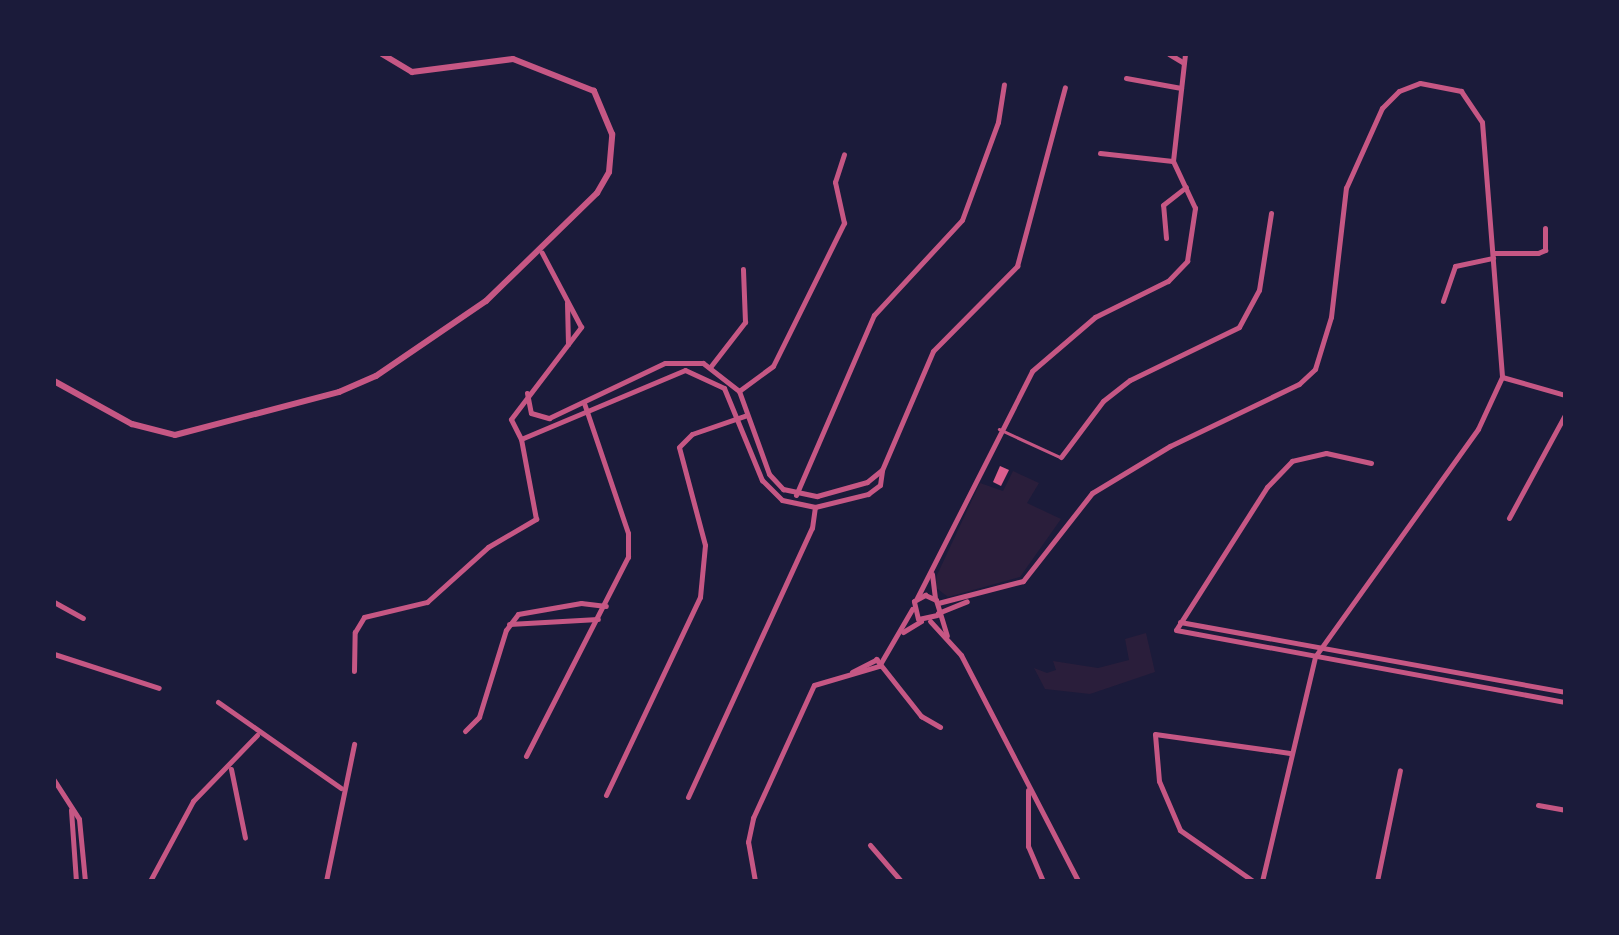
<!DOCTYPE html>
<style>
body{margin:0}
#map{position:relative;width:1619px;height:935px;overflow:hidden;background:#1b1b3a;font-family:Helvetica,sans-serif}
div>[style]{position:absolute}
.green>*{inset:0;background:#2a1e3b}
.building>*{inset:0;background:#dd5f8e}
.service>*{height:2.5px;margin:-1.25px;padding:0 1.25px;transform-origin:1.25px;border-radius:1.25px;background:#c65784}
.minor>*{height:5px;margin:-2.5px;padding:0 2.5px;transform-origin:2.5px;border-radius:2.5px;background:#c65784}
.tertiary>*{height:6px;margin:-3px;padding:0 3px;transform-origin:3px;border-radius:3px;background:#c65784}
span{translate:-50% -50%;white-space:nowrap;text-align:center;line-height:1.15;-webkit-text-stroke:7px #1b1b3a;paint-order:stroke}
.frame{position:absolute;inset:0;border:56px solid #1b1b3a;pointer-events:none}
</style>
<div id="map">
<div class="green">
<i style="clip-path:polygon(1013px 471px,1039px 483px,1027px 503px,1061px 519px,1020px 577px,948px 597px,935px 587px,937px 575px,980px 483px,1003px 491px)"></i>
<i style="clip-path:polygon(1146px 633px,1155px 672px,1090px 694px,1045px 689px,1034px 668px,1047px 673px,1056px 670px,1053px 661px,1098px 668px,1129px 660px,1125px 639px)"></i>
</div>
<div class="building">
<i style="clip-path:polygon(1000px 466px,1009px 470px,1001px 486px,993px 482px)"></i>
</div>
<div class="service">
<i style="left:999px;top:429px;width:67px;rotate:24.7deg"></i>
</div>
<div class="minor">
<i style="left:1169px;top:54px;width:17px;rotate:31deg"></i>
<i style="left:1126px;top:78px;width:56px;rotate:10.3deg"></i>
<i style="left:1100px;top:153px;width:73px;rotate:6.3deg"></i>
<i style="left:1166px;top:238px;width:33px;rotate:-95deg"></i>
<i style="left:1163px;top:205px;width:29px;rotate:-38deg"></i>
<i style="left:1493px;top:253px;width:45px"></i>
<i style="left:1538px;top:253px;width:8px;rotate:-23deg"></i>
<i style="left:1545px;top:250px;width:22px;rotate:-90deg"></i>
<i style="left:1443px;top:301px;width:37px;rotate:-71deg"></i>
<i style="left:1455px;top:266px;width:39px;rotate:-12deg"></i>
<i style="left:567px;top:303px;width:41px;rotate:88.6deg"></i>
<i style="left:711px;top:366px;width:56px;rotate:-52.3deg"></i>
<i style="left:745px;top:322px;width:53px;rotate:-92.2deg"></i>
<i style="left:1502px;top:377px;width:66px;rotate:15.9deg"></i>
<i style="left:739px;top:391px;width:42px;rotate:-36.3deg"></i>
<i style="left:773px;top:366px;width:160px;rotate:-63.6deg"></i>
<i style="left:844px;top:223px;width:42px;rotate:-102.4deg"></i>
<i style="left:835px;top:182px;width:29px;rotate:-72deg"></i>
<i style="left:527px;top:393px;width:20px;rotate:79deg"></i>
<i style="left:531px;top:413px;width:19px;rotate:16deg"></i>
<i style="left:549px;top:418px;width:128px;rotate:-25.4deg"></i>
<i style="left:665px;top:363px;width:38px"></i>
<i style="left:703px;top:363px;width:46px;rotate:37.9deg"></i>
<i style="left:739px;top:391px;width:88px;rotate:70.1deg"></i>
<i style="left:769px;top:474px;width:21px;rotate:47deg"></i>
<i style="left:783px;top:489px;width:35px;rotate:12deg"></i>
<i style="left:817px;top:496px;width:52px;rotate:-15.6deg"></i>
<i style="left:867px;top:482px;width:19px;rotate:-39deg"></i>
<i style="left:882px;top:470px;width:129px;rotate:-66.8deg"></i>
<i style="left:933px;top:351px;width:120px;rotate:-45.3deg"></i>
<i style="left:1017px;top:266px;width:185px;rotate:-75deg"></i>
<i style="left:521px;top:439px;width:178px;rotate:-22.8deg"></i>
<i style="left:685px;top:370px;width:43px;rotate:24.8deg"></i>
<i style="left:724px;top:388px;width:100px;rotate:67.6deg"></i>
<i style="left:762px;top:480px;width:28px;rotate:45deg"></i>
<i style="left:782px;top:500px;width:34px;rotate:12deg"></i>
<i style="left:815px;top:507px;width:55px;rotate:-13.8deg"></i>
<i style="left:868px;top:494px;width:15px;rotate:-37deg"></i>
<i style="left:880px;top:485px;width:15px;rotate:-82deg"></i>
<i style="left:1061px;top:457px;width:70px;rotate:-53.1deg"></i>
<i style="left:1103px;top:401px;width:34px;rotate:-38deg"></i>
<i style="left:1130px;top:380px;width:121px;rotate:-25.9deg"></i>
<i style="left:1239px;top:327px;width:42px;rotate:-61.6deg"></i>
<i style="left:1259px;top:290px;width:78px;rotate:-81.1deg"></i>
<i style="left:1371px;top:463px;width:46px;rotate:-167.5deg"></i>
<i style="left:1326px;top:453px;width:35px;rotate:167deg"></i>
<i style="left:1292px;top:461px;width:36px;rotate:134deg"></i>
<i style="left:1267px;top:487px;width:169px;rotate:122.5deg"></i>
<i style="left:1176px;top:630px;width:396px;rotate:10.5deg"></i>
<i style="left:796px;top:495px;width:196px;rotate:-66.6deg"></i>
<i style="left:874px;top:315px;width:129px;rotate:-47.2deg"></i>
<i style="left:962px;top:220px;width:104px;rotate:-69.8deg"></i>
<i style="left:998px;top:122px;width:38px;rotate:-81deg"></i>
<i style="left:1509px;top:518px;width:117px;rotate:-61.5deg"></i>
<i style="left:932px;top:574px;width:25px;rotate:83deg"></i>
<i style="left:917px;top:598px;width:254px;rotate:-63.1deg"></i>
<i style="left:1032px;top:371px;width:83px;rotate:-40.6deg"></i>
<i style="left:1095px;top:317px;width:81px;rotate:-26.3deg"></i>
<i style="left:1168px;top:281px;width:28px;rotate:-46deg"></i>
<i style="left:1187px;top:261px;width:54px;rotate:-81.4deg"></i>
<i style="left:1195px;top:208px;width:52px;rotate:-115.1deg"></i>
<i style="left:1173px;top:161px;width:108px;rotate:-83.6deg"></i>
<i style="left:54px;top:602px;width:33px;rotate:29deg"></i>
<i style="left:938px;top:603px;width:88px;rotate:-14.5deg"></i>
<i style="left:1023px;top:581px;width:112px;rotate:-51.9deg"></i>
<i style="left:1092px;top:493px;width:91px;rotate:-31.1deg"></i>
<i style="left:1170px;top:446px;width:143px;rotate:-25.7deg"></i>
<i style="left:1299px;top:384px;width:22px;rotate:-43deg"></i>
<i style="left:1315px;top:369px;width:54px;rotate:-72.9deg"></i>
<i style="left:1331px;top:317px;width:130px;rotate:-83.4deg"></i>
<i style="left:1346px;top:188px;width:88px;rotate:-65.8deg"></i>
<i style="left:1382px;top:108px;width:24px;rotate:-45deg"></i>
<i style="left:1399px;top:91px;width:22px;rotate:-21deg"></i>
<i style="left:1420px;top:83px;width:42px;rotate:11deg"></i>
<i style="left:1461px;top:91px;width:37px;rotate:56deg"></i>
<i style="left:1482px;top:122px;width:256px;rotate:85.5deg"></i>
<i style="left:1502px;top:377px;width:57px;rotate:114.8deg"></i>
<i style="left:1478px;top:429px;width:280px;rotate:125.6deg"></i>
<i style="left:1315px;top:657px;width:230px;rotate:103.3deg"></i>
<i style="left:938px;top:613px;width:31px;rotate:-22deg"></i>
<i style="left:937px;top:615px;width:19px;rotate:168deg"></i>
<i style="left:918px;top:619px;width:18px;rotate:-103deg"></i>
<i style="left:914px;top:601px;width:13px;rotate:-29deg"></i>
<i style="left:925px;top:595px;width:12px;rotate:24deg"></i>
<i style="left:936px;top:600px;width:37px;rotate:73deg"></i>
<i style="left:930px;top:621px;width:46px;rotate:47.6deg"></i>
<i style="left:961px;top:655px;width:254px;rotate:62.6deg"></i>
<i style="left:1180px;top:622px;width:391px;rotate:10.3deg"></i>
<i style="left:509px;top:624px;width:89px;rotate:-3.2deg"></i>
<i style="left:903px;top:632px;width:21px;rotate:-31deg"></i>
<i style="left:54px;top:654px;width:110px;rotate:17.9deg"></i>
<i style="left:876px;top:659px;width:73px;rotate:51.7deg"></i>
<i style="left:921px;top:716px;width:22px;rotate:30deg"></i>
<i style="left:354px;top:671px;width:39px;rotate:-89deg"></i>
<i style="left:355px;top:632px;width:17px;rotate:-59deg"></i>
<i style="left:364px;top:617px;width:65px;rotate:-13.4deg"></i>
<i style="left:427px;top:602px;width:82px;rotate:-42deg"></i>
<i style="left:488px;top:547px;width:56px;rotate:-30.3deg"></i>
<i style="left:536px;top:519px;width:81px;rotate:-100.6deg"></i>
<i style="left:521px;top:439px;width:22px;rotate:-117deg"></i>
<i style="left:511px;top:419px;width:116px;rotate:-52.7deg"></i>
<i style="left:581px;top:327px;width:84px;rotate:-117.8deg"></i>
<i style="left:852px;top:672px;width:28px;rotate:-27deg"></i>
<i style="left:218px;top:702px;width:150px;rotate:35deg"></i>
<i style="left:465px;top:731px;width:20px;rotate:-45deg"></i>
<i style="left:479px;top:717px;width:91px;rotate:-72.8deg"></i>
<i style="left:506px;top:630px;width:20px;rotate:-53deg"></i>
<i style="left:518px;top:614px;width:64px;rotate:-9.9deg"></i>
<i style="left:581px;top:603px;width:25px;rotate:7deg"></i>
<i style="left:526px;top:756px;width:224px;rotate:-62.9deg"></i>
<i style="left:628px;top:557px;width:24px;rotate:-90deg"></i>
<i style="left:628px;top:533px;width:137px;rotate:-108.7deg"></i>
<i style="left:231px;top:769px;width:70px;rotate:78.5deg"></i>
<i style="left:54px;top:780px;width:46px;rotate:57.3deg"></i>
<i style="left:79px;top:819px;width:62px;rotate:84.5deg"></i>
<i style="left:1028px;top:790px;width:56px;rotate:90deg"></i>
<i style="left:1028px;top:846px;width:38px;rotate:67deg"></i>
<i style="left:606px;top:795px;width:219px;rotate:-64.6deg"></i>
<i style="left:700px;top:597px;width:52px;rotate:-84.5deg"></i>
<i style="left:705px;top:545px;width:101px;rotate:-104.9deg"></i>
<i style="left:679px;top:447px;width:18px;rotate:-45deg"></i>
<i style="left:692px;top:434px;width:58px;rotate:-19.1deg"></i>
<i style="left:688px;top:797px;width:296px;rotate:-65.3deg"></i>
<i style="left:812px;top:528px;width:21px;rotate:-82deg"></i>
<i style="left:1538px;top:805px;width:27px;rotate:10deg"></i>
<i style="left:71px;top:810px;width:71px;rotate:86deg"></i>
<i style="left:870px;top:845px;width:48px;rotate:49.3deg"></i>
<i style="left:150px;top:881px;width:91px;rotate:-61.7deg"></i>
<i style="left:193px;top:801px;width:92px;rotate:-45.9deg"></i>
<i style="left:326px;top:881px;width:140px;rotate:-78.4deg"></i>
<i style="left:755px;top:881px;width:40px;rotate:-100deg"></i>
<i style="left:748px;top:842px;width:25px;rotate:-78deg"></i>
<i style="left:753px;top:818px;width:146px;rotate:-65.4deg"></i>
<i style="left:814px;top:685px;width:68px;rotate:-16.3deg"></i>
<i style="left:879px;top:666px;width:66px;rotate:-59.9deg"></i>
<i style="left:1253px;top:881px;width:89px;rotate:-145.1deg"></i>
<i style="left:1180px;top:830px;width:53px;rotate:-113.2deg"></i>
<i style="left:1159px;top:781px;width:47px;rotate:-94.9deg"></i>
<i style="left:1155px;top:734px;width:136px;rotate:8deg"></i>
<i style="left:1377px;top:881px;width:113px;rotate:-78.3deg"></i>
</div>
<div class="tertiary">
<i style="left:54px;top:381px;width:89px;rotate:28.9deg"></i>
<i style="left:132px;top:424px;width:44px;rotate:14.3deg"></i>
<i style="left:175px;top:435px;width:170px;rotate:-14.7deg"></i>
<i style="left:339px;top:392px;width:40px;rotate:-23.4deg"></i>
<i style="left:376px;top:376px;width:133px;rotate:-34.3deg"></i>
<i style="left:486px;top:301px;width:155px;rotate:-44.2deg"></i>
<i style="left:597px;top:193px;width:24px;rotate:-60deg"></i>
<i style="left:609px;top:172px;width:38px;rotate:-85deg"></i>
<i style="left:612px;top:134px;width:47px;rotate:-112.7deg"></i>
<i style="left:594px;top:91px;width:87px;rotate:-158.4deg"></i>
<i style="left:513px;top:59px;width:102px;rotate:172.7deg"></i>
<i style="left:412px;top:72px;width:35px;rotate:-149deg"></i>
</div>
<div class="frame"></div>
</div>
